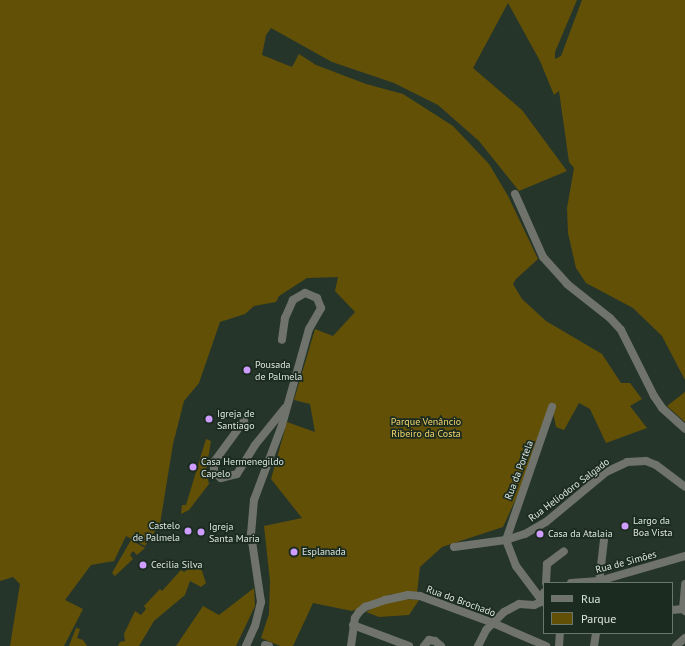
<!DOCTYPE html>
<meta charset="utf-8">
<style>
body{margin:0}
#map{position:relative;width:685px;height:646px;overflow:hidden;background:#25352a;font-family:"PT Sans",sans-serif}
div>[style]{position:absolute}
.green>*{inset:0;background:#635007}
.street>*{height:8px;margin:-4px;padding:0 4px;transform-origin:4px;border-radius:4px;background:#70736b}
.dots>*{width:11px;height:11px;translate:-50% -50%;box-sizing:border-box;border:2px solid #1b2b20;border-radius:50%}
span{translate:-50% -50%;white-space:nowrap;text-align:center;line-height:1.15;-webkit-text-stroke:3.5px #1b2b20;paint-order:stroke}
.poi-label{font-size:10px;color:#dce6df}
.left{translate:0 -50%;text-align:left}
.right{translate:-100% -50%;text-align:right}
.park-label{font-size:10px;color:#f5d56d}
.street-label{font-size:10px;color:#dce6df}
.legend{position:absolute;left:543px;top:582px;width:130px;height:52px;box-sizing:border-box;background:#1b2b20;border:1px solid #68766c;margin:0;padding:5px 7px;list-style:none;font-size:12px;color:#dce6df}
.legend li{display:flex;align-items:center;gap:8px;height:20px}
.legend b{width:20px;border:1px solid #68766c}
</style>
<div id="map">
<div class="green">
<i style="clip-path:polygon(0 0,577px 0,555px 52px,555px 59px,561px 56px,582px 0,685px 0,685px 380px,662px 336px,633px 308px,586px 283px,576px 268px,568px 233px,567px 208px,574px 168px,569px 162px,559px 91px,554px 95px,540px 61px,508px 3px,473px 68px,522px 110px,567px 171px,519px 191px,479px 141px,438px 105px,394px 83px,332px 62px,271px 28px,266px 35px,262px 55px,292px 67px,299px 54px,316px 65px,366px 84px,403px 94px,453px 126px,489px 164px,508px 196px,538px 259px,516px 279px,513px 284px,522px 299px,546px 321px,602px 354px,621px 383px,630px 383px,642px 399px,630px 406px,647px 428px,606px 443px,590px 409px,579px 403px,564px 430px,556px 427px,552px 408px,539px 448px,503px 527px,442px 547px,420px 567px,417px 593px,391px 594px,352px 611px,313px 603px,293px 646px,280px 646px,261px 638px,269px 614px,270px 581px,264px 526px,302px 518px,271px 479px,287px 422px,315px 432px,310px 404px,294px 400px,315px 329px,333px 336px,355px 312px,335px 291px,338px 277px,307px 278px,279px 296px,276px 302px,254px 306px,245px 314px,220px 322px,199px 383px,184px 401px,173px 444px,160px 524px,145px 546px,126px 536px,114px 561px,91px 565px,65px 600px,83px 609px,64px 646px,10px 646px,20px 584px,13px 577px,0 581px)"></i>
<i style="clip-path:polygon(685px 392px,685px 422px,667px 406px)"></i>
<i style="clip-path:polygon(206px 439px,211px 441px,206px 471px,209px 484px,189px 510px,181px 514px,182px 505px,186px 505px)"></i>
<i style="clip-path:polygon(131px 540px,145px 548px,137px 555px,133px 551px,130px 555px,133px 559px,115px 576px,112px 573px)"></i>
<i style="clip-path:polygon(194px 565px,201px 568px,206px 583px,201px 587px,190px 581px,185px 595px,154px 621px,139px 646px,118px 646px,120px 642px,125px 641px,124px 634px,135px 611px,141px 615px,146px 609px,144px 606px,160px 589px,162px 591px,181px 570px,184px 572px)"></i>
<i style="clip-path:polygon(254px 588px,255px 606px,236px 646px,176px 646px,203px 606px,219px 615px)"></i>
<i style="clip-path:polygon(404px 599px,419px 600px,409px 615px,379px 617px,366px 612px,378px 605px)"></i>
<i style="clip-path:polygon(76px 628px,80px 629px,77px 638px,83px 640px,87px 646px,69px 646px)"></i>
</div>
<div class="street">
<i style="left:515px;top:194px;width:69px;rotate:66deg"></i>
<i style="left:543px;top:257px;width:36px;rotate:48deg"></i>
<i style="left:567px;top:284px;width:55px;rotate:38.3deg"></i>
<i style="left:610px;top:318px;width:16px;rotate:47deg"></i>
<i style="left:621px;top:330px;width:74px;rotate:63.4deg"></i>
<i style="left:654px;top:396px;width:14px;rotate:56deg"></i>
<i style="left:662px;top:408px;width:31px;rotate:42deg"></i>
<i style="left:244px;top:421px;width:51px;rotate:126.2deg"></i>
<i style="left:214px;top:462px;width:10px;rotate:90deg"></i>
<i style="left:214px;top:472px;width:9px;rotate:41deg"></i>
<i style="left:221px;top:478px;width:16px;rotate:-14deg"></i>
<i style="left:237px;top:474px;width:34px;rotate:-58deg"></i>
<i style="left:255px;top:445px;width:48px;rotate:-51deg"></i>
<i style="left:506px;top:540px;width:141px;rotate:-70.9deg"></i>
<i style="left:506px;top:540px;width:28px;rotate:69deg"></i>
<i style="left:516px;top:566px;width:45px;rotate:53.1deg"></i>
<i style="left:454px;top:547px;width:52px;rotate:-7.7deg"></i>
<i style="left:506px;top:540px;width:20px;rotate:-18deg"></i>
<i style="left:525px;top:534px;width:24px;rotate:-30deg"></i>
<i style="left:546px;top:522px;width:78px;rotate:-39.8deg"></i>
<i style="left:606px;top:472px;width:23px;rotate:-25deg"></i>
<i style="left:627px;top:462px;width:19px;rotate:-3deg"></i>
<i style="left:646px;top:461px;width:11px;rotate:22deg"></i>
<i style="left:656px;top:465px;width:36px;rotate:37deg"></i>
<i style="left:546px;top:583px;width:19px;rotate:-87deg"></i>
<i style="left:547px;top:564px;width:21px;rotate:-37deg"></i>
<i style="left:571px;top:583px;width:28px;rotate:-4deg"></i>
<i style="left:599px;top:581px;width:90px;rotate:-16.2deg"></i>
<i style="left:599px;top:583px;width:43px;rotate:-83.4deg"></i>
<i style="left:683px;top:609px;width:25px;rotate:-85deg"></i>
<i style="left:672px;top:610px;width:11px;rotate:-5deg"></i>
<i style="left:683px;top:609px;width:3px;rotate:45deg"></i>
<i style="left:353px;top:625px;width:60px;rotate:20.6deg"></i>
<i style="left:265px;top:645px;width:4px;rotate:14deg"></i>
<i style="left:246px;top:646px;width:22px;rotate:-66deg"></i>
<i style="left:255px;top:626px;width:25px;rotate:-76deg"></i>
<i style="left:261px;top:602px;width:69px;rotate:-98.4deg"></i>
<i style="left:251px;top:534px;width:34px;rotate:-85deg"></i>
<i style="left:254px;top:500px;width:80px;rotate:-69.5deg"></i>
<i style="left:282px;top:425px;width:100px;rotate:-74.3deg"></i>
<i style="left:309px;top:329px;width:24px;rotate:-60deg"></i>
<i style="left:321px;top:308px;width:11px;rotate:-112deg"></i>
<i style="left:317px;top:298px;width:13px;rotate:-157deg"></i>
<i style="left:305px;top:293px;width:14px;rotate:150deg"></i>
<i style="left:293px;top:300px;width:20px;rotate:114deg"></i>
<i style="left:285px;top:318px;width:22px;rotate:98deg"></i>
<i style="left:351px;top:646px;width:28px;rotate:-82deg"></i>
<i style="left:355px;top:618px;width:7px;rotate:-56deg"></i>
<i style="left:359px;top:612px;width:8px;rotate:-40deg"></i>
<i style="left:365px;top:607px;width:21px;rotate:-19deg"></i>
<i style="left:385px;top:600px;width:24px;rotate:-12deg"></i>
<i style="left:408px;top:595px;width:12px;rotate:5deg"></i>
<i style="left:420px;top:596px;width:78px;rotate:20.3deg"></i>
<i style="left:493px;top:623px;width:58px;rotate:23.5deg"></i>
<i style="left:424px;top:646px;width:8px;rotate:-50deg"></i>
<i style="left:429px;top:640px;width:6px;rotate:9deg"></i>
<i style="left:435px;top:641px;width:8px;rotate:40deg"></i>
<i style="left:478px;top:646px;width:18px;rotate:-63deg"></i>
<i style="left:486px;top:630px;width:25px;rotate:-45deg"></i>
<i style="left:504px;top:612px;width:17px;rotate:-28deg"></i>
<i style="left:519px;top:604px;width:15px;rotate:4deg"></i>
<i style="left:534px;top:605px;width:8px;rotate:-23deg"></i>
<i style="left:541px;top:602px;width:10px;rotate:-73deg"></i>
<i style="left:559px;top:646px;width:13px;rotate:-86deg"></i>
<i style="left:594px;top:646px;width:13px;rotate:-81deg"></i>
<i style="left:676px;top:646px;width:12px;rotate:-42deg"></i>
</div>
<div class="dots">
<i style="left:247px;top:370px;background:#cf9dff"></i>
<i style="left:209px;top:419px;background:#cf9dff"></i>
<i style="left:193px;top:467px;background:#cf9dff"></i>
<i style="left:625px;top:526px;background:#cf9dff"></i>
<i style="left:188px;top:531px;background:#cf9dff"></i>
<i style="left:201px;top:532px;background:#cf9dff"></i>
<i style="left:540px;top:534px;background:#cf9dff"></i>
<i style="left:294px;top:552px;background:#cf9dff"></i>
<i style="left:143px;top:565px;background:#cf9dff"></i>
</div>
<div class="poi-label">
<span class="left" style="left:255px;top:370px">Pousada<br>de Palmela</span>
<span class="left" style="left:217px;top:419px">Igreja de<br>Santiago</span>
<span class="left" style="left:201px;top:467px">Casa Hermenegildo<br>Capelo</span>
<span class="left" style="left:633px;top:526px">Largo da<br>Boa Vista</span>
<span class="right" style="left:180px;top:531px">Castelo<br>de Palmela</span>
<span class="left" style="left:209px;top:532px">Igreja<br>Santa Maria</span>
<span class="left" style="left:548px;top:534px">Casa da Atalaia</span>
<span class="left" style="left:302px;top:552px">Esplanada</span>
<span class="left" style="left:151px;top:565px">Cecilia Silva</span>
</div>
<div class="park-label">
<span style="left:426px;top:427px">Parque Venâncio<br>Ribeiro da Costa</span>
</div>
<div class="street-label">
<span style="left:519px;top:470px;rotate:-69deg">Rua da Portela</span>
<span style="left:569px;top:490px;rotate:-37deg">Rua Heliodoro Salgado</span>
<span style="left:626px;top:562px;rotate:-15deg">Rua de Simões</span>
<span style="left:461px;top:601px;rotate:20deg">Rua do Brochado</span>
</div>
<ul class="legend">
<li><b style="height:5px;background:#70736b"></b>Rua</li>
<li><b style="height:11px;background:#635007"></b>Parque</li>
</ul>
</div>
